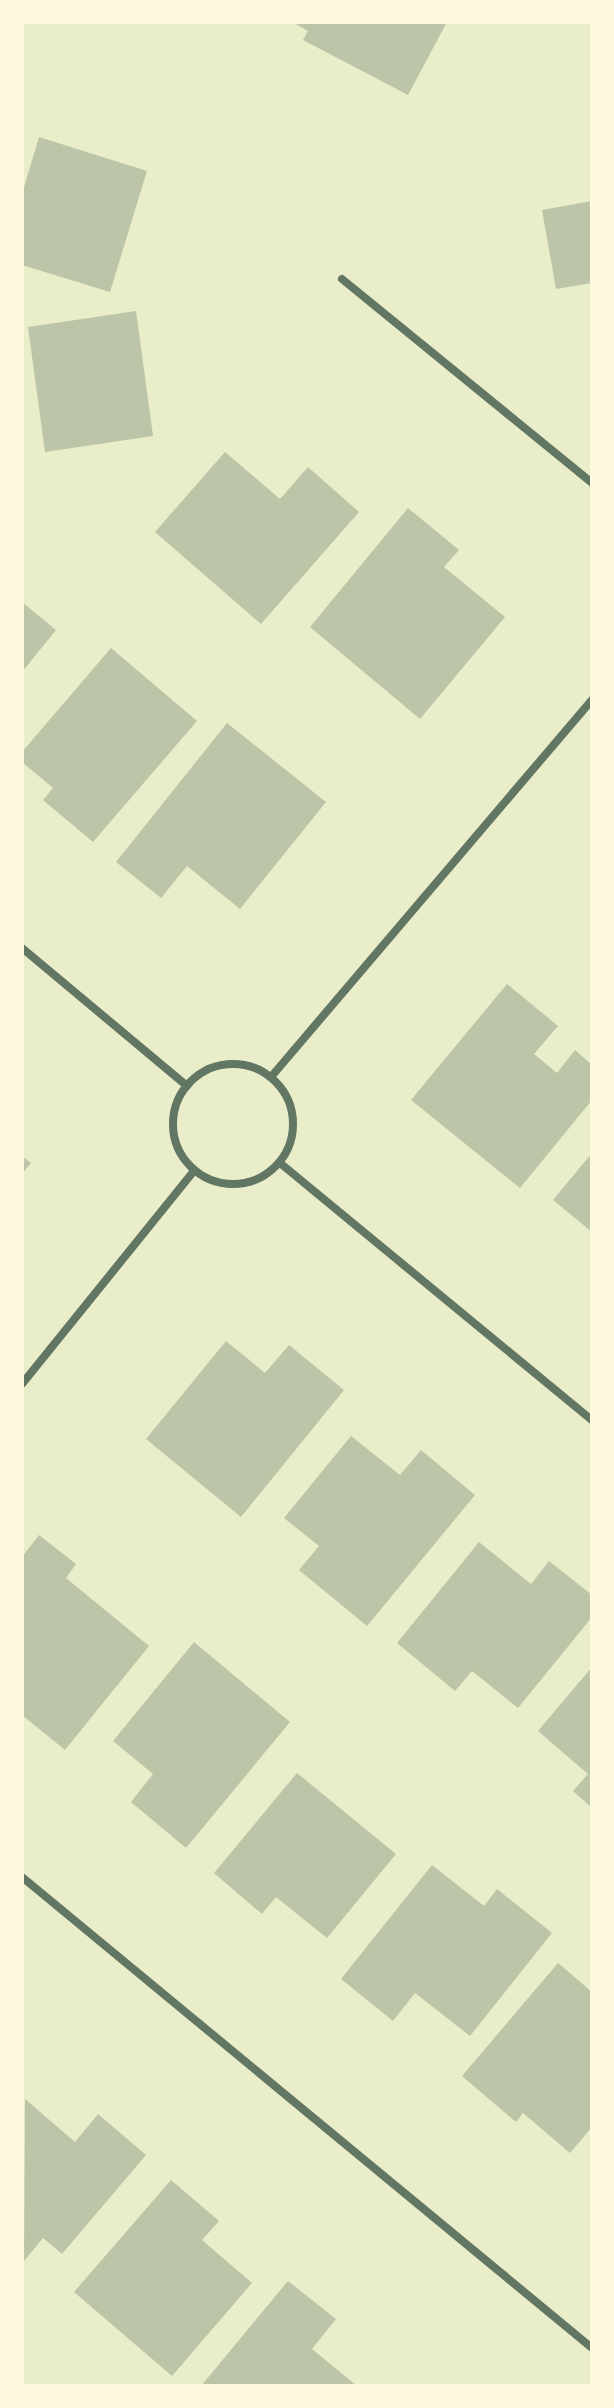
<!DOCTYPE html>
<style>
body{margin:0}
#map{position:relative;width:614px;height:2408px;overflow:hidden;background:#e9edc9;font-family:"Source Serif 4",serif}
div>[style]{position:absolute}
.building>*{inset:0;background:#bcc5a7}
.minor>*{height:8px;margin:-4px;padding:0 4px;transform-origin:4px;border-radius:4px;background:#617663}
.minor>.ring{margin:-4px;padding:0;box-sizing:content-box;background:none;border:8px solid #617663;border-radius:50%}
span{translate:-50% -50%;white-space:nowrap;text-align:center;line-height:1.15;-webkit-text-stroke:8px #fefae0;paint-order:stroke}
.frame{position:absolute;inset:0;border:24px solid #fefae0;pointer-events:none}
</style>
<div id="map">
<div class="building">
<i style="clip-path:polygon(292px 22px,447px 22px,408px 95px,303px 40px,308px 31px)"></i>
<i style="clip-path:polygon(39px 137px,147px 171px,110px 292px,22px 265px,22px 194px)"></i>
<i style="clip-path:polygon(592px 201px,592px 283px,556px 289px,542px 210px)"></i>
<i style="clip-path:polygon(136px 311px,153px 436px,45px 452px,28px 327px)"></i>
<i style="clip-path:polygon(225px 452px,280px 499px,308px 467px,359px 512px,261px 624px,155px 532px)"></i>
<i style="clip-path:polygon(408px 508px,459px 550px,444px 567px,505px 617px,420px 719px,310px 627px)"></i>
<i style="clip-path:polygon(22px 602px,56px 630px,22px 672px)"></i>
<i style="clip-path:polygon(111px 648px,197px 721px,93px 842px,43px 800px,53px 788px,22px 762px,22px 752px)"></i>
<i style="clip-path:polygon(227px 723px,326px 802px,240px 909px,187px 866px,161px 898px,116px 862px)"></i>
<i style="clip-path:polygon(507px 984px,558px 1026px,534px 1054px,557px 1073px,575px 1050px,592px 1065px,592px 1100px,520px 1188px,411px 1100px)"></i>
<i style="clip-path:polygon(592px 1153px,592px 1232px,553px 1200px)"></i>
<i style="clip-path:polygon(22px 1156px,31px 1163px,22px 1174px)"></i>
<i style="clip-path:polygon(226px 1341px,265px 1373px,289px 1345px,344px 1390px,241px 1517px,146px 1439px)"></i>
<i style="clip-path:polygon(351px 1436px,400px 1475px,421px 1450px,475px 1495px,367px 1626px,299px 1570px,319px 1546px,284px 1518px)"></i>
<i style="clip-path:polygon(39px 1535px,76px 1564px,66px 1578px,149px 1646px,65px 1750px,22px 1715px,22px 1557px)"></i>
<i style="clip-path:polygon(479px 1542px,531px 1584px,549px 1561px,592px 1595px,592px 1617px,518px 1708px,472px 1671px,455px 1691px,397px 1643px)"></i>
<i style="clip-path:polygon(194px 1642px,290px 1722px,186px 1848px,131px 1802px,153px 1774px,113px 1741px)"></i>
<i style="clip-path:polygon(592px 1667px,592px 1808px,573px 1791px,588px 1774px,538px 1731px)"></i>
<i style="clip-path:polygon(297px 1773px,396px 1854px,327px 1938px,276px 1897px,262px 1914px,214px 1873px)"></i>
<i style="clip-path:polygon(432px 1865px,484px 1906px,497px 1889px,552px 1933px,470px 2036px,415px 1993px,393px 2021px,341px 1979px)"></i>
<i style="clip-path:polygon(558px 1963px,592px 1992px,592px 2127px,570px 2153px,523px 2113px,516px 2122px,462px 2076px)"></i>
<i style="clip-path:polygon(25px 2099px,75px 2142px,98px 2114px,146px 2155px,62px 2254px,43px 2238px,24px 2261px)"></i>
<i style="clip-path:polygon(171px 2180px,219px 2221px,202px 2240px,252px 2283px,172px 2376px,74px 2292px)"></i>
<i style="clip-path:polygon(288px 2281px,336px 2319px,312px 2349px,357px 2386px,201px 2386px)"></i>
</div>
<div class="minor">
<i style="left:342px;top:279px;width:323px;rotate:39.2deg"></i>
<i style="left:22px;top:948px;width:215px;rotate:39.9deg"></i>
<i class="ring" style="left:173px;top:1064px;width:112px;height:112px"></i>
<i style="left:271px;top:1077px;width:495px;rotate:-49.6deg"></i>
<i style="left:280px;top:1163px;width:404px;rotate:39.5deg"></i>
<i style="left:22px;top:1384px;width:274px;rotate:-51.1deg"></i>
<i style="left:22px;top:1877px;width:739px;rotate:39.57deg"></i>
</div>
<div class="frame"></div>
</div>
